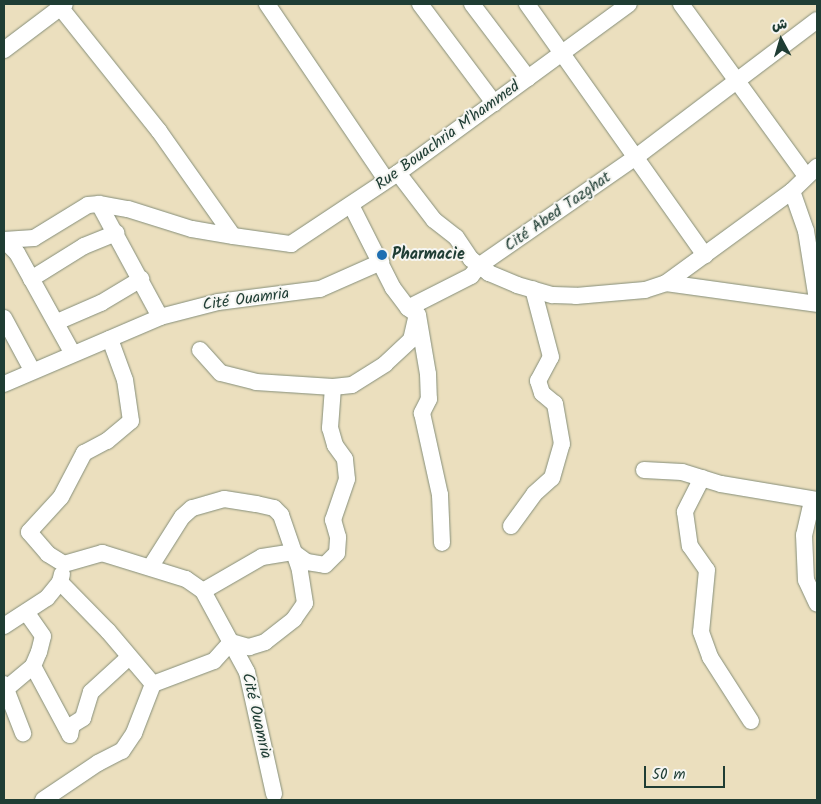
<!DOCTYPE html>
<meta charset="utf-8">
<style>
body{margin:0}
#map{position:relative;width:821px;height:804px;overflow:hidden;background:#ebdfbe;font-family:Kalam,"Playpen Sans Arabic",sans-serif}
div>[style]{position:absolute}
.roads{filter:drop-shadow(0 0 1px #858e79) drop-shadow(0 0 1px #858e79)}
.minor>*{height:16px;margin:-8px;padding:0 8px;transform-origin:8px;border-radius:8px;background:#fff}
.dots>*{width:14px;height:14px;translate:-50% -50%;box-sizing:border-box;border:2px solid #f6f6f2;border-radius:50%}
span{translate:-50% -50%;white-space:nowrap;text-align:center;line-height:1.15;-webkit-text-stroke:4px #f6f6f2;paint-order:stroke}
.street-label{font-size:16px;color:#1f3d34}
.poi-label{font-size:16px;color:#1f3d34;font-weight:700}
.left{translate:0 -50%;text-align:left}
.frame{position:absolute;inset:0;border:5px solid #1f3d34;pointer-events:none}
.north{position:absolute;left:756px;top:15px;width:50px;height:50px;-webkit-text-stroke:4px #f6f6f2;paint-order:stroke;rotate:354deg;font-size:14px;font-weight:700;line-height:20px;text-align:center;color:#1f3d34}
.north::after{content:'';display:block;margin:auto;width:18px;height:22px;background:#1f3d34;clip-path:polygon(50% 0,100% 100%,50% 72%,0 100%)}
.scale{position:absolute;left:644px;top:766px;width:81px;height:22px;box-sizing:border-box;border:2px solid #1f3d34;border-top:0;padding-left:6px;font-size:15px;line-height:18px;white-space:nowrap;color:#1f3d34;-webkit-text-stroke:4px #f6f6f2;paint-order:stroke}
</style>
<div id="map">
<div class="roads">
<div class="minor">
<i style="left:267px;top:4px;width:212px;rotate:55.9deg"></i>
<i style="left:420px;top:4px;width:124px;rotate:53.2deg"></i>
<i style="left:472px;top:4px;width:93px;rotate:52.9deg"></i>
<i style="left:527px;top:4px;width:308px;rotate:54.7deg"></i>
<i style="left:681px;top:4px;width:213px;rotate:54deg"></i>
<i style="left:60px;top:7px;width:159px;rotate:51.4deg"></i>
<i style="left:159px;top:131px;width:128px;rotate:54.8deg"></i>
<i style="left:233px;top:236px;width:59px;rotate:7.9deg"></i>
<i style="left:291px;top:244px;width:128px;rotate:-33.6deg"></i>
<i style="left:398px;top:173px;width:286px;rotate:-36.2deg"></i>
<i style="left:4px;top:50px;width:76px;rotate:-37deg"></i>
<i style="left:398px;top:173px;width:59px;rotate:52.5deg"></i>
<i style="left:434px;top:220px;width:28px;rotate:38deg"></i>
<i style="left:456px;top:237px;width:27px;rotate:56deg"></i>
<i style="left:471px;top:259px;width:23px;rotate:38deg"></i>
<i style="left:489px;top:273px;width:30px;rotate:23deg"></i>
<i style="left:517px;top:285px;width:37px;rotate:16deg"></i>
<i style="left:553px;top:295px;width:23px;rotate:2deg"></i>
<i style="left:576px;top:296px;width:69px;rotate:-5deg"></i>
<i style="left:645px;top:290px;width:22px;rotate:-18deg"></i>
<i style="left:666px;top:283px;width:156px;rotate:-36.1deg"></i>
<i style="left:792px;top:191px;width:35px;rotate:-44deg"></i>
<i style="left:792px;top:191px;width:42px;rotate:70.7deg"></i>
<i style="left:806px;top:231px;width:70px;rotate:80.9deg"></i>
<i style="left:99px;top:204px;width:128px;rotate:61.6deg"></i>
<i style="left:351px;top:205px;width:93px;rotate:63.2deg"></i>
<i style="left:393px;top:288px;width:25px;rotate:53deg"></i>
<i style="left:408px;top:308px;width:12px;rotate:35deg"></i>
<i style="left:418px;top:315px;width:60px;rotate:80.4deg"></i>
<i style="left:428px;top:374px;width:25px;rotate:88deg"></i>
<i style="left:429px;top:399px;width:16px;rotate:117deg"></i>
<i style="left:422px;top:413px;width:84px;rotate:77.6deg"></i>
<i style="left:440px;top:495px;width:48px;rotate:87.6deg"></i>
<i style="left:4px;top:240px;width:30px;rotate:-4deg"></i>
<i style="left:34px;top:238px;width:63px;rotate:-31.4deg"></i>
<i style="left:88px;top:205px;width:11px;rotate:-5deg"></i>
<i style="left:99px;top:204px;width:29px;rotate:10deg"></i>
<i style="left:128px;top:209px;width:67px;rotate:17.4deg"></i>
<i style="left:192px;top:229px;width:42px;rotate:9.7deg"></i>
<i style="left:4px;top:240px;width:18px;rotate:45deg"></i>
<i style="left:17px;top:253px;width:115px;rotate:61deg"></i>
<i style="left:31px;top:279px;width:62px;rotate:-31.9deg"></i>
<i style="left:84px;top:246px;width:35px;rotate:-22deg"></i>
<i style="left:666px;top:283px;width:152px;rotate:7.9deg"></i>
<i style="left:408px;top:308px;width:71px;rotate:-26.9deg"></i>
<i style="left:471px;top:276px;width:14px;rotate:-51deg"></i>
<i style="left:480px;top:265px;width:190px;rotate:-34.7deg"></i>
<i style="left:636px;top:157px;width:227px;rotate:-37.1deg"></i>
<i style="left:4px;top:318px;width:59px;rotate:61.7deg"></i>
<i style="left:57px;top:322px;width:48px;rotate:-23.4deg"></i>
<i style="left:101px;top:303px;width:47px;rotate:-31deg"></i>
<i style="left:200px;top:350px;width:31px;rotate:48deg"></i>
<i style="left:221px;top:373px;width:36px;rotate:14deg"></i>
<i style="left:256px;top:382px;width:77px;rotate:3.7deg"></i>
<i style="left:333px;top:387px;width:19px;rotate:-6deg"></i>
<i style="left:352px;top:385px;width:39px;rotate:-32deg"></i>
<i style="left:385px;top:364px;width:35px;rotate:-43deg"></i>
<i style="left:411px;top:340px;width:22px;rotate:-77deg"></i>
<i style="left:4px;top:384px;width:170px;rotate:-23.2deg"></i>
<i style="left:160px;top:317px;width:60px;rotate:-14.5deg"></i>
<i style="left:218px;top:302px;width:103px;rotate:-7.3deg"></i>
<i style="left:320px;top:289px;width:67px;rotate:-23.9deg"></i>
<i style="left:644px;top:470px;width:38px;rotate:3deg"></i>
<i style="left:682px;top:472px;width:41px;rotate:17.1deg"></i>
<i style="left:721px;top:484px;width:97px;rotate:9.5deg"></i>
<i style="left:702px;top:478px;width:38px;rotate:117deg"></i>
<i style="left:685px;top:512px;width:34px;rotate:82deg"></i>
<i style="left:690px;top:546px;width:29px;rotate:55deg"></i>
<i style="left:707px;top:570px;width:62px;rotate:95.5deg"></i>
<i style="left:701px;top:632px;width:27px;rotate:70deg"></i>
<i style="left:710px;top:657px;width:76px;rotate:57.4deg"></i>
<i style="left:812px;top:501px;width:35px;rotate:103deg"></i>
<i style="left:804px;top:535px;width:45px;rotate:87.5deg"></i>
<i style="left:806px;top:580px;width:26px;rotate:65deg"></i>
<i style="left:511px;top:526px;width:39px;rotate:-54deg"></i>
<i style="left:534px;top:494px;width:24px;rotate:-42deg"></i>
<i style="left:552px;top:478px;width:35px;rotate:-74deg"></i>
<i style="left:562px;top:444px;width:41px;rotate:-99.9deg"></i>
<i style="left:555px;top:404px;width:17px;rotate:-140deg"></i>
<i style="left:542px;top:393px;width:13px;rotate:-108deg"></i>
<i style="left:538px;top:381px;width:27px;rotate:-62deg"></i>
<i style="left:551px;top:357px;width:70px;rotate:-104.8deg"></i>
<i style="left:293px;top:552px;width:17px;rotate:36deg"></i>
<i style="left:307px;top:562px;width:18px;rotate:9deg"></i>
<i style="left:325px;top:565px;width:17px;rotate:-45deg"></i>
<i style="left:337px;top:553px;width:16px;rotate:-86deg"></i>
<i style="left:338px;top:537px;width:18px;rotate:-106deg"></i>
<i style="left:333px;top:520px;width:43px;rotate:-71.1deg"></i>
<i style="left:347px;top:479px;width:20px;rotate:-96deg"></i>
<i style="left:345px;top:459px;width:17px;rotate:-126deg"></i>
<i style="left:335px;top:445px;width:18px;rotate:-106deg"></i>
<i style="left:330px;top:428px;width:41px;rotate:-85.8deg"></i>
<i style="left:64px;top:564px;width:40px;rotate:-16deg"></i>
<i style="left:102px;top:553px;width:88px;rotate:17.2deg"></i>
<i style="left:186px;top:579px;width:21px;rotate:35deg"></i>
<i style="left:203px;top:591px;width:92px;rotate:61.5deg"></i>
<i style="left:247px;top:672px;width:125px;rotate:77.5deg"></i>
<i style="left:64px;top:564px;width:19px;rotate:-148deg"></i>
<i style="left:48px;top:554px;width:29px;rotate:-131deg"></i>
<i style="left:29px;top:532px;width:47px;rotate:-47.6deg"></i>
<i style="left:61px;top:497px;width:50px;rotate:-62.4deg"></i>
<i style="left:84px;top:453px;width:26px;rotate:-28deg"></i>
<i style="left:107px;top:441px;width:31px;rotate:-40deg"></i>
<i style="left:131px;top:421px;width:41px;rotate:-98.3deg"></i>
<i style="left:125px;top:380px;width:44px;rotate:-110.1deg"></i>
<i style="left:60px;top:582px;width:69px;rotate:45.6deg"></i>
<i style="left:108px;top:631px;width:70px;rotate:49.7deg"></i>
<i style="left:203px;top:591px;width:68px;rotate:-30deg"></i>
<i style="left:262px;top:557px;width:31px;rotate:-9deg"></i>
<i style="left:4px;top:626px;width:51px;rotate:-33.1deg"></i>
<i style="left:47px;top:598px;width:21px;rotate:-51deg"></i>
<i style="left:60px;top:582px;width:8px;rotate:-76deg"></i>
<i style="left:33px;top:666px;width:78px;rotate:61.8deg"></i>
<i style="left:4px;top:684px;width:53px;rotate:68.8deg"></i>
<i style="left:7px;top:688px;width:34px;rotate:-40deg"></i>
<i style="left:33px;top:666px;width:15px;rotate:-67deg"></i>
<i style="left:39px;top:652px;width:16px;rotate:-76deg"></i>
<i style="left:43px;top:636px;width:28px;rotate:-125deg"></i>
<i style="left:70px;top:735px;width:10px;rotate:-79deg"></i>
<i style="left:72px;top:725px;width:13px;rotate:-32deg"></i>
<i style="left:83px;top:718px;width:27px;rotate:-73deg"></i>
<i style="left:91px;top:692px;width:52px;rotate:-42.6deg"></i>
<i style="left:43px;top:800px;width:66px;rotate:-33.9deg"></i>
<i style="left:98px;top:763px;width:27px;rotate:-27deg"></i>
<i style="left:122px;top:751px;width:22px;rotate:-56deg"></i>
<i style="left:134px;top:733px;width:53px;rotate:-68.8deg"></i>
<i style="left:153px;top:684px;width:65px;rotate:-20.7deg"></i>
<i style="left:214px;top:661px;width:25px;rotate:-48deg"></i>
<i style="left:231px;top:642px;width:19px;rotate:16deg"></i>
<i style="left:249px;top:647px;width:17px;rotate:-17deg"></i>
<i style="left:265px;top:642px;width:37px;rotate:-38deg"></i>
<i style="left:294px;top:619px;width:19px;rotate:-55deg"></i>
<i style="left:305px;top:603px;width:33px;rotate:-99deg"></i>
<i style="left:300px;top:570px;width:58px;rotate:-109.1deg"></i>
<i style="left:281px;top:515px;width:10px;rotate:-135deg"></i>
<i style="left:274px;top:508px;width:18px;rotate:-167deg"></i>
<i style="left:256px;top:504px;width:32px;rotate:-171deg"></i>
<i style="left:224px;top:499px;width:33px;rotate:164deg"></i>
<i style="left:192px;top:508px;width:13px;rotate:138deg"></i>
<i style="left:182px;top:517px;width:58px;rotate:122.3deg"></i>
</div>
</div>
<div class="dots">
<i style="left:382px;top:255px;background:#1f6fb2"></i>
</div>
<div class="street-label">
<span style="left:448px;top:136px;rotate:-36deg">Rue Bouachria M'hammed</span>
<span style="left:558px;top:212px;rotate:-35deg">Cité Abed Tazghat</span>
<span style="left:246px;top:300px;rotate:-8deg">Cité Ouamria</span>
<span style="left:256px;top:716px;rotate:77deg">Cité Ouamria</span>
</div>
<div class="poi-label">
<span class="left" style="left:392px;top:255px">Pharmacie</span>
</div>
<div class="frame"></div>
<div class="north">ش</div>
<div class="scale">50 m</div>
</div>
